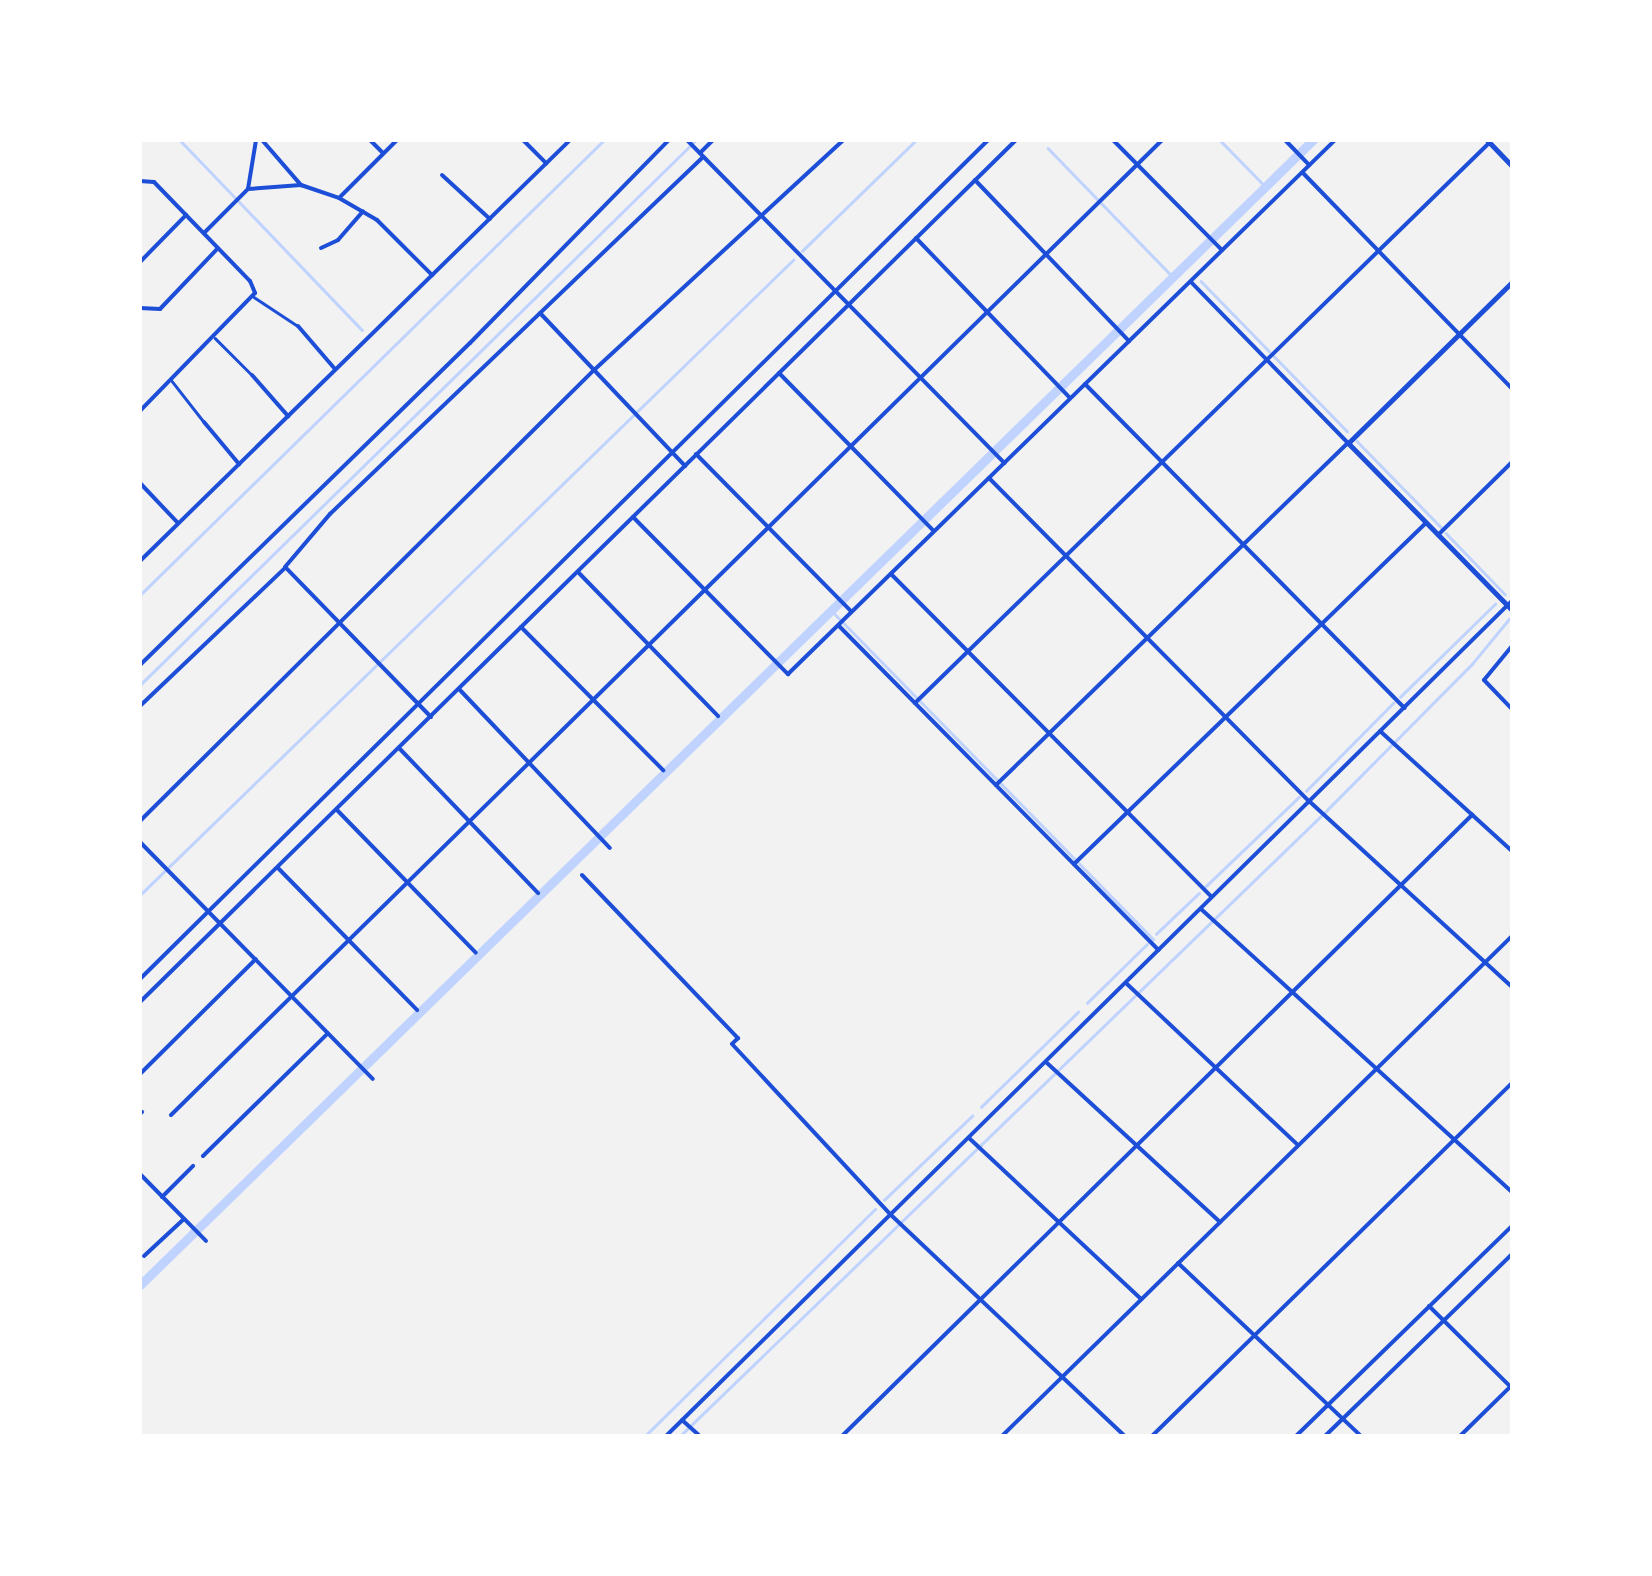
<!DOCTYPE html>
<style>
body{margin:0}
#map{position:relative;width:1652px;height:1576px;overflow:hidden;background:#f2f2f2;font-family:"Golos Text",sans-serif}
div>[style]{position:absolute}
.stream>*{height:2.5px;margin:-1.25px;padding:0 1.25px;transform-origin:1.25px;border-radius:1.25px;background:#bfd3fe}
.canal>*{height:9px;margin:-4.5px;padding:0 4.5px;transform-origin:4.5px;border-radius:4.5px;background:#bfd3fe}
.pedestrian>*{height:2.5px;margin:-1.25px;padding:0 1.25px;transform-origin:1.25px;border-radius:1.25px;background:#1d4ed8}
.minor>*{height:4px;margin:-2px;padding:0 2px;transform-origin:2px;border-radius:2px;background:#1d4ed8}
.tertiary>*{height:4px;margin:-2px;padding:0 2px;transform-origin:2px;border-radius:2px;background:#1d4ed8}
.secondary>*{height:5px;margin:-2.5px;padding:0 2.5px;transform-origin:2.5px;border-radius:2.5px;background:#1d4ed8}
span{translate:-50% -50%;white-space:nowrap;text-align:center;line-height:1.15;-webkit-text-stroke:8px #fff;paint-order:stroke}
.frame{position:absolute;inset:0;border:142px solid #fff;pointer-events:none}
</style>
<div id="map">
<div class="stream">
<i style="left:180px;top:140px;width:263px;rotate:46.2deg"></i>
<i style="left:1220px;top:140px;width:66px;rotate:45.6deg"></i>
<i style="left:1048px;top:148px;width:180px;rotate:45.9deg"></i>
<i style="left:802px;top:251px;width:159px;rotate:-44.2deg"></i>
<i style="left:1201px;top:281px;width:98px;rotate:45.8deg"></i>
<i style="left:1274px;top:356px;width:105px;rotate:45.8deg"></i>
<i style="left:1357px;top:441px;width:123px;rotate:45.7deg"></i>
<i style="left:1446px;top:533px;width:85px;rotate:46deg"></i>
<i style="left:140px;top:595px;width:650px;rotate:-44.44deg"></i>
<i style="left:833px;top:612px;width:458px;rotate:45.6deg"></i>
<i style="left:140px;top:685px;width:779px;rotate:-44.43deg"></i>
<i style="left:1400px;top:697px;width:133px;rotate:-44.4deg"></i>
<i style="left:1306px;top:791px;width:124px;rotate:-45.3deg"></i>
<i style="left:1205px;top:887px;width:130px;rotate:-43.8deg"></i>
<i style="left:140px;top:895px;width:911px;rotate:-44.2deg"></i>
<i style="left:1156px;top:934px;width:59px;rotate:-43.6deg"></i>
<i style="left:1087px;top:1003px;width:84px;rotate:-44.5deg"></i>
<i style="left:981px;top:1107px;width:136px;rotate:-44.4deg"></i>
<i style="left:884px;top:1200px;width:122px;rotate:-43.7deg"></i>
<i style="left:645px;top:1436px;width:323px;rotate:-44.6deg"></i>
<i style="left:680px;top:1436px;width:900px;rotate:-44.05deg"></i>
<i style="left:1327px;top:810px;width:206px;rotate:-45.2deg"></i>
<i style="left:1472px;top:664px;width:58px;rotate:-50.6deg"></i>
</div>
<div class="canal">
<i style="left:140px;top:1285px;width:1639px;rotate:-44.31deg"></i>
</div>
<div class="pedestrian">
<i style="left:254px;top:297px;width:53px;rotate:33.4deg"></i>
<i style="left:215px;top:338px;width:52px;rotate:45deg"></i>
<i style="left:172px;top:381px;width:52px;rotate:52deg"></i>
</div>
<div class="minor">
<i style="left:262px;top:140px;width:60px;rotate:49.1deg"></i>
<i style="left:301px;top:185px;width:40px;rotate:18.9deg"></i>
<i style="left:339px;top:198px;width:44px;rotate:30.1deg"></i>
<i style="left:377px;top:220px;width:78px;rotate:45deg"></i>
<i style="left:370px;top:140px;width:18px;rotate:45deg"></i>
<i style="left:523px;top:140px;width:33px;rotate:45deg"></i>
<i style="left:1113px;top:140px;width:155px;rotate:45.3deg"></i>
<i style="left:1285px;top:140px;width:35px;rotate:46deg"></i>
<i style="left:700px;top:153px;width:18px;rotate:-45deg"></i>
<i style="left:1303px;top:173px;width:301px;rotate:45.9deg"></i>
<i style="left:442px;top:175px;width:65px;rotate:42.5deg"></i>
<i style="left:975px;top:180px;width:223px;rotate:46.3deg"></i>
<i style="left:140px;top:181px;width:14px;rotate:4deg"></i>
<i style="left:154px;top:182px;width:138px;rotate:45.9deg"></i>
<i style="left:250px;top:281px;width:13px;rotate:67deg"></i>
<i style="left:255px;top:293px;width:165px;rotate:134.3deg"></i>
<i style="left:248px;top:189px;width:50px;rotate:-80.7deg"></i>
<i style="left:340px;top:197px;width:81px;rotate:-45deg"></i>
<i style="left:204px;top:233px;width:62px;rotate:-45deg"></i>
<i style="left:248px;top:189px;width:53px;rotate:-4.3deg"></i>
<i style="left:916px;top:238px;width:222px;rotate:46.1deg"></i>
<i style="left:321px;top:248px;width:19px;rotate:-25deg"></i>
<i style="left:338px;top:240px;width:38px;rotate:-49deg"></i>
<i style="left:140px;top:262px;width:66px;rotate:-45.6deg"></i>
<i style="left:140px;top:308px;width:20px;rotate:3deg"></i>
<i style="left:160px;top:309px;width:84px;rotate:-46.4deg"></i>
<i style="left:540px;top:313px;width:211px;rotate:46.5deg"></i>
<i style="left:298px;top:326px;width:57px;rotate:49.3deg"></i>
<i style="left:779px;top:373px;width:220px;rotate:45.6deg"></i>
<i style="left:252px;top:375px;width:55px;rotate:48.7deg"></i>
<i style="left:1085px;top:384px;width:455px;rotate:45.4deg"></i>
<i style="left:204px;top:422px;width:55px;rotate:50.2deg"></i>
<i style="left:696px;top:454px;width:221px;rotate:45.4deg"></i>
<i style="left:989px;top:478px;width:455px;rotate:45.3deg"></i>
<i style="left:1309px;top:801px;width:275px;rotate:42.5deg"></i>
<i style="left:140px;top:483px;width:55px;rotate:46.5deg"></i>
<i style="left:633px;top:517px;width:221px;rotate:45.4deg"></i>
<i style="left:1438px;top:535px;width:104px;rotate:-44.6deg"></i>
<i style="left:578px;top:572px;width:201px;rotate:45.8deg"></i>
<i style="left:891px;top:574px;width:455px;rotate:45.2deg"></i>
<i style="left:839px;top:626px;width:455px;rotate:45.4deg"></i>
<i style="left:521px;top:627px;width:202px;rotate:45.2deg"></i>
<i style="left:1512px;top:646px;width:44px;rotate:129.5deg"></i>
<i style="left:1484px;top:680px;width:40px;rotate:46deg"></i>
<i style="left:140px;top:665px;width:461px;rotate:-44.3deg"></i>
<i style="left:470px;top:343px;width:284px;rotate:-45.6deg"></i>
<i style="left:459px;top:689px;width:219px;rotate:46.5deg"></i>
<i style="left:915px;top:703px;width:802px;rotate:-44.29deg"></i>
<i style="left:140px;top:706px;width:200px;rotate:-43.6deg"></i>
<i style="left:431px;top:717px;width:209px;rotate:-134.2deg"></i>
<i style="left:285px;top:567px;width:70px;rotate:-49.7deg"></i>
<i style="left:330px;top:514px;width:516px;rotate:-43.74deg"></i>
<i style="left:1380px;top:731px;width:178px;rotate:42.3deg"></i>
<i style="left:399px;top:748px;width:201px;rotate:46.2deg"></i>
<i style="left:996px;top:785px;width:491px;rotate:-44.2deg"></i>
<i style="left:1348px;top:443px;width:225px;rotate:-134.3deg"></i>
<i style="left:337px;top:810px;width:199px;rotate:45.8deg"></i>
<i style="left:140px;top:821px;width:639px;rotate:-44.81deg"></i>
<i style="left:593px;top:371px;width:340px;rotate:-42.7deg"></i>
<i style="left:140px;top:842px;width:332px;rotate:45.5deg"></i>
<i style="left:1074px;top:864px;width:490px;rotate:-44.1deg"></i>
<i style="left:278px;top:868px;width:199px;rotate:45.6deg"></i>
<i style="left:582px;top:875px;width:226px;rotate:46.3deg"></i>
<i style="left:738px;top:1038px;width:8px;rotate:135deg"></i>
<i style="left:732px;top:1044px;width:233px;rotate:47.1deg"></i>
<i style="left:891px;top:1215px;width:322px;rotate:43.4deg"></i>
<i style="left:1201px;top:909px;width:420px;rotate:42.3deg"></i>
<i style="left:140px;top:979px;width:1193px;rotate:-44.69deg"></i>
<i style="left:1127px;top:984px;width:235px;rotate:43.3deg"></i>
<i style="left:1047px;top:1063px;width:235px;rotate:42.6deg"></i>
<i style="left:140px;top:1074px;width:163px;rotate:-44.8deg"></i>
<i style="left:140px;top:1114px;width:3px;rotate:-45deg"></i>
<i style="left:171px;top:1115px;width:1390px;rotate:-44.53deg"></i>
<i style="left:969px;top:1138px;width:236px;rotate:43.1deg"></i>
<i style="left:203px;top:1156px;width:175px;rotate:-44.5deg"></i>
<i style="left:140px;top:1174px;width:94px;rotate:45.4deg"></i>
<i style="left:162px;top:1197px;width:44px;rotate:-45deg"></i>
<i style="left:144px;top:1256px;width:54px;rotate:-42.8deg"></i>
<i style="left:1178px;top:1263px;width:252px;rotate:43.4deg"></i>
<i style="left:1429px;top:1306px;width:117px;rotate:44.7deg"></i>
<i style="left:682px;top:1420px;width:24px;rotate:42deg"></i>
<i style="left:666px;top:1436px;width:1189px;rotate:-44.63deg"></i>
<i style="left:842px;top:1436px;width:885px;rotate:-44.59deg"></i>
<i style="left:1152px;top:1436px;width:504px;rotate:-44.44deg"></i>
<i style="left:1296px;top:1436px;width:301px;rotate:-44.2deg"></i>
<i style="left:1325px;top:1436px;width:261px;rotate:-44.2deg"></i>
<i style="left:1460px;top:1436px;width:73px;rotate:-44.4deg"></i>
</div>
<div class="tertiary">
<i style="left:687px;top:140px;width:453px;rotate:45.5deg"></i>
<i style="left:140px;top:561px;width:602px;rotate:-44.39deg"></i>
<i style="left:788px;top:674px;width:764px;rotate:-44.31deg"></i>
<i style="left:140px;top:1002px;width:1229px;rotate:-44.54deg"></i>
<i style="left:1002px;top:1436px;width:714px;rotate:-44.43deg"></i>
</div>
<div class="secondary">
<i style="left:1487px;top:140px;width:36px;rotate:46deg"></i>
<i style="left:1512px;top:282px;width:230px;rotate:135.5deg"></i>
<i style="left:1348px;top:443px;width:234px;rotate:45.5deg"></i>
</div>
<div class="frame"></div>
</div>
